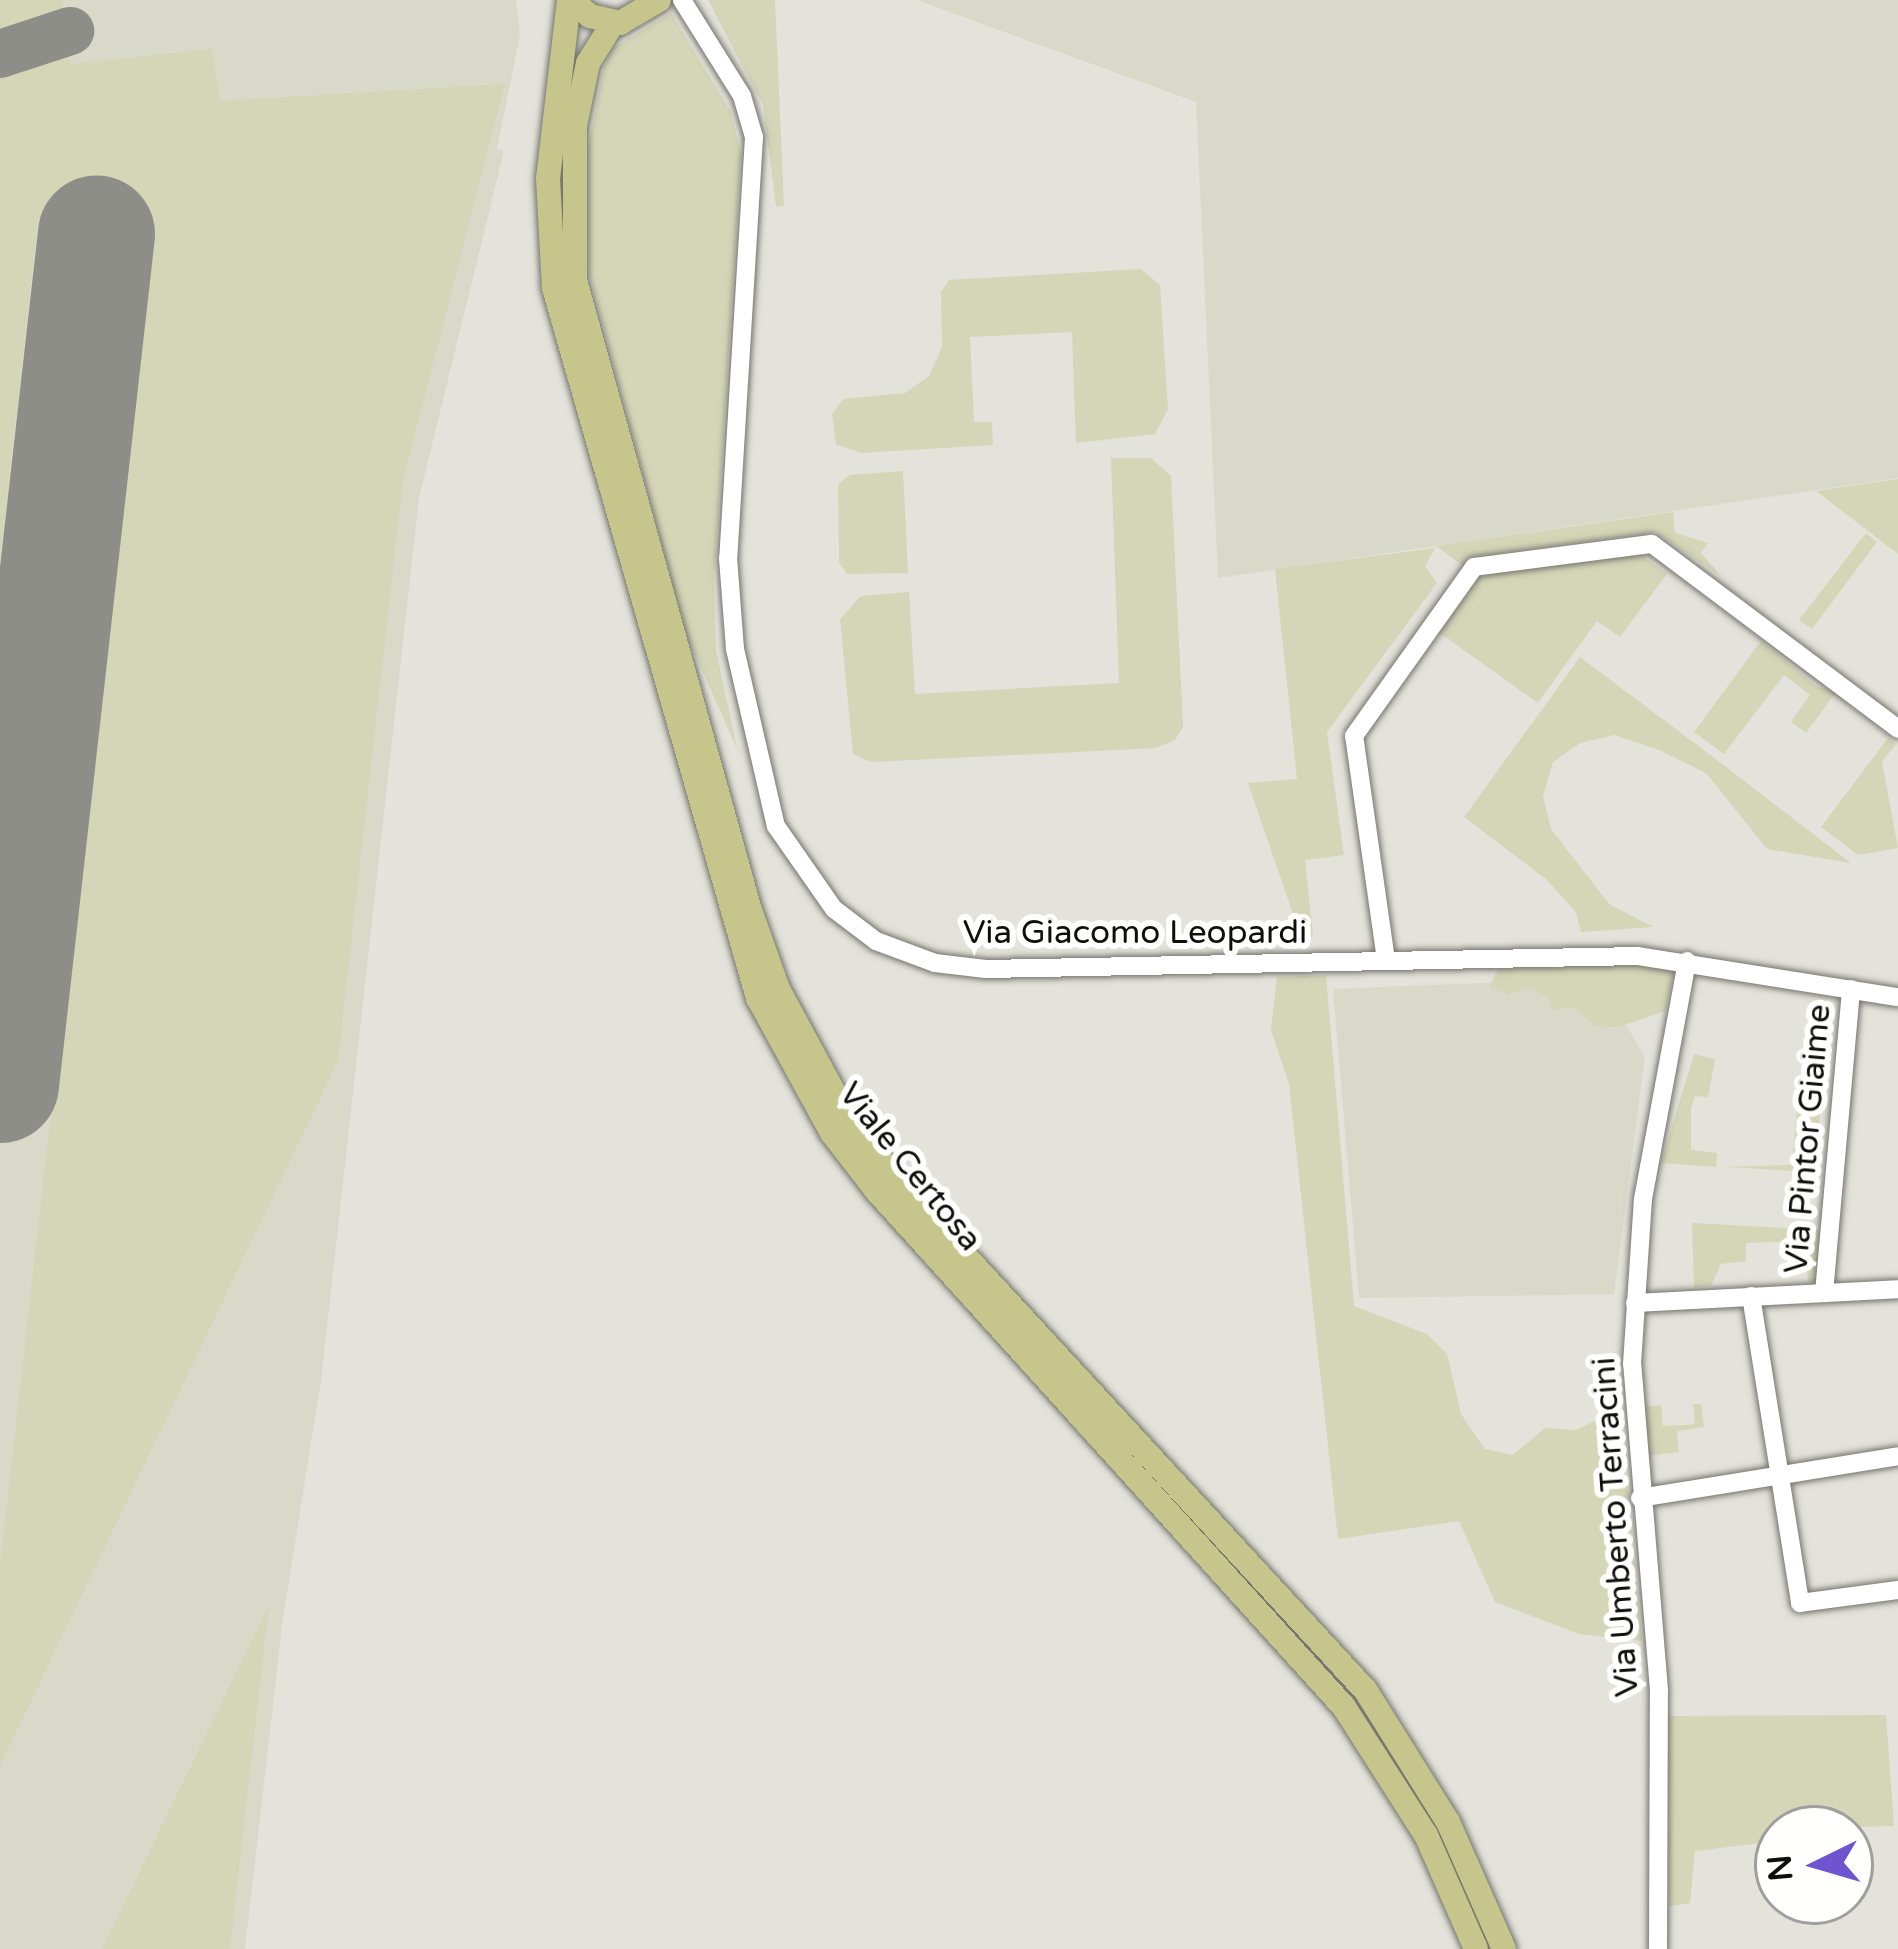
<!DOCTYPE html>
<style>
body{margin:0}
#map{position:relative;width:1898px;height:1949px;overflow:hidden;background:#e3e3db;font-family:"Varela Round",sans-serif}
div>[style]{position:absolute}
.built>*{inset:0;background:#d9d9ca}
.green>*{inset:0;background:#d5d5b7}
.taxiway>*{height:48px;margin:-24px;padding:0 24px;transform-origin:24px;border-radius:24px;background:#8e8e88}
.runway>*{height:117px;margin:-58.5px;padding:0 58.5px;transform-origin:58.5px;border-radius:58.5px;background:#8e8e88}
.roads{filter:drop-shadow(0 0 3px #75756e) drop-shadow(0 0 3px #75756e)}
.minor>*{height:18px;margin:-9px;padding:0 9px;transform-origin:9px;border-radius:9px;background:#fff}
.major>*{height:24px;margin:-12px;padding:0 12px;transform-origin:12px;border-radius:12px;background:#c6c58b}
span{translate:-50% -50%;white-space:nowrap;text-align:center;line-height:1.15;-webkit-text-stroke:12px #fffffe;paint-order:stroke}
.street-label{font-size:33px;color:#0e0e0b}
.north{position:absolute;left:1754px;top:1805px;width:120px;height:120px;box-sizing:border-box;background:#fffffe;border:3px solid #9f9f9d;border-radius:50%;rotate:265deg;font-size:33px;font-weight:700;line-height:48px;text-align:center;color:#0e0e0b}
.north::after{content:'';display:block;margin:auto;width:42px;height:54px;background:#6e55cf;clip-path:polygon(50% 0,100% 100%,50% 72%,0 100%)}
</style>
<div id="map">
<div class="built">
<i style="clip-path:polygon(0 0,516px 0,520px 35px,497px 149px,504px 151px,419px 498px,321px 1381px,283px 1618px,245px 1949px,0 1949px)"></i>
<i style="clip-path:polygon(917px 0,1898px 0,1898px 478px,1218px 578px,1196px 102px)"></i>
<i style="clip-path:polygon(1555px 980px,1628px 1028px,1645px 1057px,1614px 1294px,1359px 1298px,1333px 989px)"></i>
</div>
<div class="green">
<i style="clip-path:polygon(0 0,62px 0,70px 64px,212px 49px,220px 101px,505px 84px,403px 481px,338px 1061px,0 1766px,0 1566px,150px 230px,38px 219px,0 559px)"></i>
<i style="clip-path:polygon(708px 0,775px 0,784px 206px,776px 207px,763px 105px)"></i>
<i style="clip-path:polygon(671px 13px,731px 112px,741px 154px,714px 582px,716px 650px,737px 749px,686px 634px,589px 272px,588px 148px,604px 67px,613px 48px)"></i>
<i style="clip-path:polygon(1141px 269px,1160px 285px,1168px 409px,1155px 434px,1076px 443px,1072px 332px,970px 337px,974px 422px,992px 422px,993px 445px,861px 453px,836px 444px,832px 414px,843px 399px,905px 393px,929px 376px,942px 347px,941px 292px,949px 280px)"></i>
<i style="clip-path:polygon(1111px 458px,1151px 458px,1171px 476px,1183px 727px,1175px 740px,1156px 748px,871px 762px,853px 754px,840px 619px,861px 596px,909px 592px,915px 694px,1119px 683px)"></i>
<i style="clip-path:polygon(903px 471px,908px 573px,847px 574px,839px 562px,838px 484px,850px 475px)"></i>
<i style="clip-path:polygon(1898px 479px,1898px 554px,1816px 491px)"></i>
<i style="clip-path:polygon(1673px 512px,1675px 533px,1708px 543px,1701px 553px,1721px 576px,1655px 532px,1471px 557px,1463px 566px,1436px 546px)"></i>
<i style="clip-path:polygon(1866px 533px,1877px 542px,1812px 629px,1799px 620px)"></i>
<i style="clip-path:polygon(1435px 548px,1425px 566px,1437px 583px,1327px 732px,1344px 855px,1305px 860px,1313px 937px,1301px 937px,1248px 783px,1297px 779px,1275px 569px)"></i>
<i style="clip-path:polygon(1637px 552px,1667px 574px,1620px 637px,1597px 621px,1538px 703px,1440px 633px,1482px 573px)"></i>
<i style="clip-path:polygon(1761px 641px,1816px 686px,1836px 692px,1806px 733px,1791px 722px,1810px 695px,1784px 675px,1724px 754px,1694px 732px)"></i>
<i style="clip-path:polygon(1580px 657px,1717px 760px,1851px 863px,1767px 849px,1706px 773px,1659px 750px,1614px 735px,1580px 743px,1553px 762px,1543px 796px,1551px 829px,1609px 904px,1653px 927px,1581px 932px,1576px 912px,1547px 880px,1464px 817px)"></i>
<i style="clip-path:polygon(1888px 738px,1896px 744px,1882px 762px,1898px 848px,1858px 855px,1821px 827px)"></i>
<i style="clip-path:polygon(1644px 961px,1674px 970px,1665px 1011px,1619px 1027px,1596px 1026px,1573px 1007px,1552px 1010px,1548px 997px,1529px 987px,1508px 994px,1489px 987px,1501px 963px)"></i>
<i style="clip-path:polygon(1326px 975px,1354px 1306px,1427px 1334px,1447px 1354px,1461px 1414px,1485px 1449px,1513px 1455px,1545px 1428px,1576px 1430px,1607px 1415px,1621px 1422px,1642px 1641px,1579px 1634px,1495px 1602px,1459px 1521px,1338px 1539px,1289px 1084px,1271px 1030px,1277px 977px)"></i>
<i style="clip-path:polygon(1694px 1054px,1715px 1059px,1708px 1097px,1695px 1096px,1691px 1108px,1691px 1150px,1717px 1153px,1716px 1167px,1661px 1163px)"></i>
<i style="clip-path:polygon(1800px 1075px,1823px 1080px,1818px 1141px,1807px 1140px,1805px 1158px,1816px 1160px,1815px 1172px,1726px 1167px,1792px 1165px)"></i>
<i style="clip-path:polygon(1692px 1223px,1822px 1230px,1817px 1281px,1808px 1282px,1806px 1241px,1746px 1243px,1746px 1261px,1721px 1264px,1711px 1286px,1694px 1287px)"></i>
<i style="clip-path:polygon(1693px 1404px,1701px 1404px,1704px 1427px,1677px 1431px,1679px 1452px,1647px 1456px,1642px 1407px,1661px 1405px,1663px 1426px,1688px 1425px,1695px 1424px)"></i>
<i style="clip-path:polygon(269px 1605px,230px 1949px,102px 1949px)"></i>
<i style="clip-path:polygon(1886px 1715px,1894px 1826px,1778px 1829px,1778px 1841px,1695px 1851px,1690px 1903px,1669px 1906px,1668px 1716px)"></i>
</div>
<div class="taxiway">
<i style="left:0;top:54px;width:74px;rotate:-18.2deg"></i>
</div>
<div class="runway">
<i style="left:0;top:1084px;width:856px;rotate:-83.56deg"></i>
</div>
<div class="roads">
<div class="minor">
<i style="left:682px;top:0;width:113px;rotate:58deg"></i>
<i style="left:742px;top:96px;width:43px;rotate:73.7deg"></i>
<i style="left:754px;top:137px;width:422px;rotate:93.5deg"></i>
<i style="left:728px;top:558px;width:91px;rotate:85.6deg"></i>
<i style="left:735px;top:649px;width:182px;rotate:77deg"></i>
<i style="left:776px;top:826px;width:101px;rotate:55.1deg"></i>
<i style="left:834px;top:909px;width:53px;rotate:37.3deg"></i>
<i style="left:876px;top:941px;width:63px;rotate:20.4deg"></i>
<i style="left:935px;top:963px;width:51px;rotate:6.7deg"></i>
<i style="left:986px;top:969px;width:652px;rotate:-1.14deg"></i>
<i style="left:1638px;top:956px;width:263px;rotate:9deg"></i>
<i style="left:1386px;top:960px;width:226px;rotate:-98.1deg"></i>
<i style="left:1354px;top:736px;width:207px;rotate:-54.6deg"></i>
<i style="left:1474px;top:567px;width:179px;rotate:-7.4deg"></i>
<i style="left:1652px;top:544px;width:308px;rotate:36.9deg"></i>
<i style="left:1824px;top:1293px;width:305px;rotate:-84.9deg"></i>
<i style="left:1751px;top:1296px;width:311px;rotate:80.9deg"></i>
<i style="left:1800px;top:1603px;width:99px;rotate:-7.6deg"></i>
<i style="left:1635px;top:1303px;width:263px;rotate:-3deg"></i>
<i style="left:1640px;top:1498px;width:261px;rotate:-9.2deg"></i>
<i style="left:1658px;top:1949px;width:259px;rotate:-89.8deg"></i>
<i style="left:1659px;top:1690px;width:327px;rotate:-94.7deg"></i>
<i style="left:1632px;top:1364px;width:165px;rotate:-86.2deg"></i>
<i style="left:1643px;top:1199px;width:242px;rotate:-79.5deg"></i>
</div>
<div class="major">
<i style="left:569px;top:0;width:179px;rotate:96.7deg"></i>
<i style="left:548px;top:178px;width:110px;rotate:86.9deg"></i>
<i style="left:554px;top:288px;width:739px;rotate:73.97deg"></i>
<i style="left:758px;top:998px;width:154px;rotate:61.3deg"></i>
<i style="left:832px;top:1133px;width:72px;rotate:52.3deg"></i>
<i style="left:876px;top:1190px;width:697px;rotate:47.85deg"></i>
<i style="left:1344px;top:1707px;width:152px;rotate:57.4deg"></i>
<i style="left:1426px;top:1835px;width:124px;rotate:66.3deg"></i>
<i style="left:572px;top:0;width:24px;rotate:42deg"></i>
<i style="left:590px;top:16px;width:31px;rotate:13deg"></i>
<i style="left:620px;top:23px;width:45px;rotate:-30.5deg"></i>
<i style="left:613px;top:23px;width:47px;rotate:122deg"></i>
<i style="left:588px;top:63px;width:64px;rotate:101.7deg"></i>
<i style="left:575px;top:126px;width:154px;rotate:90deg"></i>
<i style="left:575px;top:280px;width:651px;rotate:74.49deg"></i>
<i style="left:749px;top:907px;width:87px;rotate:70.5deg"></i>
<i style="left:778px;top:989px;width:128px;rotate:61.6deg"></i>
<i style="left:839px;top:1102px;width:96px;rotate:54.3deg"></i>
<i style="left:895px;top:1180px;width:695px;rotate:47.33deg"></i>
<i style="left:1366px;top:1691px;width:155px;rotate:58deg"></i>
<i style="left:1448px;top:1822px;width:139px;rotate:66.2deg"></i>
</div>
</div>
<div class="street-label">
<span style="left:1135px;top:933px">Via Giacomo Leopardi</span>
<span style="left:1808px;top:1139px;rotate:-85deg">Via Pintor Giaime</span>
<span style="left:910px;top:1167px;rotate:51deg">Viale Certosa</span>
<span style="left:1616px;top:1527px;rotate:-94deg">Via Umberto Terracini</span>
</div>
<div class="north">N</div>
</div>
